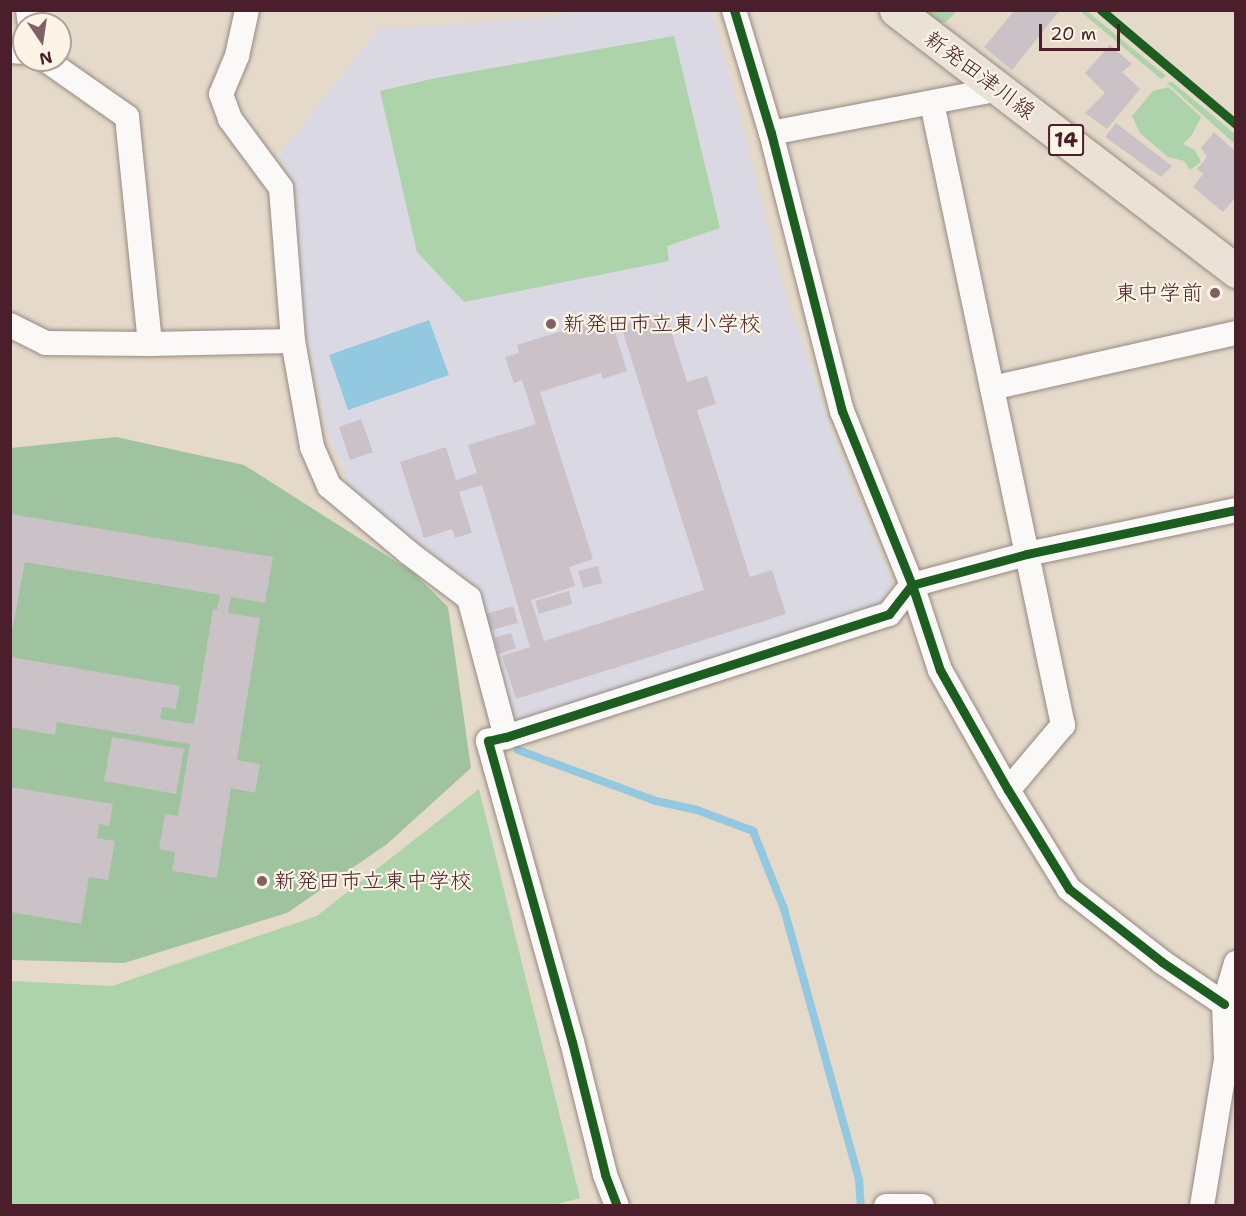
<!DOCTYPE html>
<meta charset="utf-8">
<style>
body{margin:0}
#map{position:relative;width:1246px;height:1216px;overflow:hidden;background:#e5d9c9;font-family:"Shantell Sans","Klee One",sans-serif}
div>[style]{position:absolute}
.built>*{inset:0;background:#dad9e3}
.green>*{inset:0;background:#acd3a9}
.forest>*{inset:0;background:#9fc39e}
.water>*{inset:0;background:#92c8e0}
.stream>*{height:8px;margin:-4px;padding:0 4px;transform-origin:4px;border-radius:4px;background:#92c8e0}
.building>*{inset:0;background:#cac2c6}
.roads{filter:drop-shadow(0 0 2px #968983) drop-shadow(0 0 2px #968983)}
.minor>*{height:24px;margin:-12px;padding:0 12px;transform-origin:12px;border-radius:12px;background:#fbf9f7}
.primary>*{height:33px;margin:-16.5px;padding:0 16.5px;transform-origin:16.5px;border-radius:16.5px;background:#eae2d6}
.cycleway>*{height:9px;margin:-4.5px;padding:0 4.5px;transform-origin:4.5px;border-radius:4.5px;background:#1b5e20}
.dots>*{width:16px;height:16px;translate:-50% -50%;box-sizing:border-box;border:3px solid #fcf5e5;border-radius:50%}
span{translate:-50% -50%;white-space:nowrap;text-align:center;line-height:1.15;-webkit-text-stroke:4.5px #fcf5e5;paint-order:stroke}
.shield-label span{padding:2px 4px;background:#fcf5e5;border:2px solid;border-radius:4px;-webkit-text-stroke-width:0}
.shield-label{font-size:21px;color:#4a1f2b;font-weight:700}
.street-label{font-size:22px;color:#4a1f2b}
.poi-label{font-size:22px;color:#4a1f2b}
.right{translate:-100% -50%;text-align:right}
.left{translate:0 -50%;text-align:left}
.frame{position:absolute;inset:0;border:12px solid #4a1f2b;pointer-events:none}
.north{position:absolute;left:12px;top:12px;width:60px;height:60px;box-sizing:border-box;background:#fcf5e5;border:2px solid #b59f9b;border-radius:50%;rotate:167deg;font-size:16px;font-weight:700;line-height:24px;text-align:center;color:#4a1f2b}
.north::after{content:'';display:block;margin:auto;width:21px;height:27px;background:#806062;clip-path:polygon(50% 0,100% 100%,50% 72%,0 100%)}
.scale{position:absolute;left:1039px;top:24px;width:81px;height:27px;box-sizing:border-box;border:3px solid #4a1f2b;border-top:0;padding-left:8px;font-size:18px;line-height:21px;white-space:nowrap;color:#4a1f2b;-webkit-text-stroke:4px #fcf5e5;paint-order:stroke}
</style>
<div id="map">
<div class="built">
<i style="clip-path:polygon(577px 11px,711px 11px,731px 79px,780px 274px,834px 439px,895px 590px,886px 607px,680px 674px,517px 721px,472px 582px,365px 504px,348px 483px,329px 435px,314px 374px,290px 239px,296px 187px,278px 156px,378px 29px,538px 18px)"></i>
</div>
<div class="green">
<i style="clip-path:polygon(914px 11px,957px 11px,946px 22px,935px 23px)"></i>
<i style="clip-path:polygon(1080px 11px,1087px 11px,1166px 76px,1161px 79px)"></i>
<i style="clip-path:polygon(674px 36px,720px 228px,667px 246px,669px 261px,464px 302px,417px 252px,380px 91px,436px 78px)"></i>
<i style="clip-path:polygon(1172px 82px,1235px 134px,1235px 144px,1167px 83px)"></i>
<i style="clip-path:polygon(1169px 87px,1201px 117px,1192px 135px,1183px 144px,1195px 150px,1201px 162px,1190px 170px,1184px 161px,1168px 157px,1140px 133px,1132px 116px,1153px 91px)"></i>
<i style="clip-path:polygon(479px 789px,580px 1198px,550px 1206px,11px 1205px,11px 981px,112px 986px,317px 916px)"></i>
</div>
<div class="forest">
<i style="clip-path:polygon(116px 437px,244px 465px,414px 573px,448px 607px,471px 768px,387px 844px,287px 913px,124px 963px,11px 960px,11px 448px)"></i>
</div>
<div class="water">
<i style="clip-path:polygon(429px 320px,449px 375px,348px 410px,329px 355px)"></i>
</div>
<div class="stream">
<i style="left:518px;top:750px;width:147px;rotate:20.3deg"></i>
<i style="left:656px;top:801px;width:42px;rotate:12.4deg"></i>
<i style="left:697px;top:810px;width:60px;rotate:20.6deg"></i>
<i style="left:753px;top:831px;width:84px;rotate:68.3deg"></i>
<i style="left:784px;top:909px;width:281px;rotate:74.5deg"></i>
<i style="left:859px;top:1180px;width:26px;rotate:86deg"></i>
</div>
<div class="building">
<i style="clip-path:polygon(1015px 10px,1060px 10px,1012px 70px,984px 47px)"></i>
<i style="clip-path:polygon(1110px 45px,1132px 64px,1122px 72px,1140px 89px,1107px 129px,1085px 113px,1105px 93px,1085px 73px)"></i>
<i style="clip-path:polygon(1116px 123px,1172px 166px,1161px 177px,1105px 137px)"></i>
<i style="clip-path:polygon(1214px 132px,1236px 152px,1236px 197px,1223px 212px,1193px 187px,1203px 174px,1197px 169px,1207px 157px,1201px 148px)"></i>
<i style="clip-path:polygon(665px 312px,687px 382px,707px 376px,716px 404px,697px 410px,750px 577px,772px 570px,786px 614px,516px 699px,502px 656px,530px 647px,482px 485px,459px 492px,472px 533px,455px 538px,452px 529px,424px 538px,400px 462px,446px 447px,456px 480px,477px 473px,468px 445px,536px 424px,522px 380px,514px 383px,505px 357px,519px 353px,517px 345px,610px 316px,627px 371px,603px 379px,601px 373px,540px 392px,593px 559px,569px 567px,575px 586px,531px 600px,544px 641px,704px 590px,621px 326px)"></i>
<i style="clip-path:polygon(361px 419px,373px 452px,350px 460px,339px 427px)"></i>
<i style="clip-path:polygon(10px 514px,273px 557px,265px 603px,231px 597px,228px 613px,260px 618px,237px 760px,260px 764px,255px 793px,231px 788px,217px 878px,172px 871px,175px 852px,159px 849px,165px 814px,178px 816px,190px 744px,57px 722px,55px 735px,10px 727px,10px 657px,180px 686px,176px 709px,162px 707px,160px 719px,194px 724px,213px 609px,217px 610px,220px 595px,25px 562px,10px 642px)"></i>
<i style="clip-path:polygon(598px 566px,602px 583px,583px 588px,578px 571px)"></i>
<i style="clip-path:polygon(569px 591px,572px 604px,539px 614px,535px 601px)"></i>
<i style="clip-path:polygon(513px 606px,518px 623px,491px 630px,486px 614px)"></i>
<i style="clip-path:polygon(511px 633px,516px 648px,499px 654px,494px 638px)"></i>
<i style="clip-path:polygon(112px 737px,184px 749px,176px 794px,104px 781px)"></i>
<i style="clip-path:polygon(10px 787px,113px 804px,109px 826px,99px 824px,97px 838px,115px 841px,108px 880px,89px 877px,81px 924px,10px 912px)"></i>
</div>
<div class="roads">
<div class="minor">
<i style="left:28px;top:10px;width:14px;rotate:82deg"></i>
<i style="left:247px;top:10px;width:47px;rotate:102.3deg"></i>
<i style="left:237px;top:56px;width:41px;rotate:112.8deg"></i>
<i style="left:221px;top:94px;width:27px;rotate:70deg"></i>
<i style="left:230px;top:119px;width:86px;rotate:53.5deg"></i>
<i style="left:281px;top:188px;width:153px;rotate:85.5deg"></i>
<i style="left:293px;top:341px;width:108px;rotate:79.8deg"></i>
<i style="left:312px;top:447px;width:43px;rotate:66.4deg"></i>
<i style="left:329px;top:486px;width:104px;rotate:39.9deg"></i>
<i style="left:409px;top:553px;width:75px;rotate:36.9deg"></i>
<i style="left:469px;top:598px;width:144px;rotate:75.1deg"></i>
<i style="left:734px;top:10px;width:128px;rotate:73.3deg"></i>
<i style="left:771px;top:133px;width:287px;rotate:75.7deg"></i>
<i style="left:842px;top:411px;width:188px;rotate:68.1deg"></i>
<i style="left:912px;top:585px;width:89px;rotate:71.8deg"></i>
<i style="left:940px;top:670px;width:138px;rotate:60.5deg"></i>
<i style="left:1008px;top:790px;width:116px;rotate:58.4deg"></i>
<i style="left:1069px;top:889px;width:118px;rotate:38.1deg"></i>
<i style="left:1162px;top:962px;width:75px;rotate:34.1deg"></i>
<i style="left:10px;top:51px;width:14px;rotate:4deg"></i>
<i style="left:46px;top:60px;width:99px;rotate:35.1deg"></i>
<i style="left:127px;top:117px;width:228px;rotate:84.2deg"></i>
<i style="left:932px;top:103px;width:636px;rotate:78.11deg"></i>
<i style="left:1063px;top:725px;width:85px;rotate:130.2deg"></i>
<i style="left:771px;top:133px;width:233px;rotate:-10.9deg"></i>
<i style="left:10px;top:325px;width:40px;rotate:26.6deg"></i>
<i style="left:46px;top:343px;width:104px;rotate:0.6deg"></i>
<i style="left:150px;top:344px;width:143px;rotate:-1.2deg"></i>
<i style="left:992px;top:388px;width:250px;rotate:-12.7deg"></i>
<i style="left:617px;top:1206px;width:34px;rotate:-111deg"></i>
<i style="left:605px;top:1174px;width:136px;rotate:-104deg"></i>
<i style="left:572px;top:1042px;width:313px;rotate:-105.6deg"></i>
<i style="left:488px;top:741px;width:18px;rotate:-13deg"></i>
<i style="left:506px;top:737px;width:402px;rotate:-17.8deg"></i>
<i style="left:889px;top:614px;width:37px;rotate:-52deg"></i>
<i style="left:912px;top:585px;width:119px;rotate:-15.1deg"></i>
<i style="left:1027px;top:554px;width:214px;rotate:-11.9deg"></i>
<i style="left:886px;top:1206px;width:36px"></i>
<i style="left:1202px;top:1206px;width:149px;rotate:-80.7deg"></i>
<i style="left:1226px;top:1059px;width:55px;rotate:-92.1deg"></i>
<i style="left:1224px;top:1004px;width:43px;rotate:-73.7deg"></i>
</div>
<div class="primary">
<i style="left:896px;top:10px;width:429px;rotate:37.5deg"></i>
</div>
</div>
<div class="cycleway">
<i style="left:734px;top:10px;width:128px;rotate:73.3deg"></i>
<i style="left:771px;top:133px;width:287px;rotate:75.7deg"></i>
<i style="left:842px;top:411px;width:188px;rotate:68.1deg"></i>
<i style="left:912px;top:585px;width:89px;rotate:71.8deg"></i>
<i style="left:940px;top:670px;width:138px;rotate:60.5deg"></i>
<i style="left:1008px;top:790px;width:116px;rotate:58.4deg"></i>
<i style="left:1069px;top:889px;width:118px;rotate:38.1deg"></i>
<i style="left:1162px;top:962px;width:75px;rotate:34.1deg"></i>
<i style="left:1101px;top:10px;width:177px;rotate:40.2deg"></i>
<i style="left:617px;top:1206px;width:34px;rotate:-111deg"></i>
<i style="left:605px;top:1174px;width:136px;rotate:-104deg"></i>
<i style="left:572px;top:1042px;width:313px;rotate:-105.6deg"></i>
<i style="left:488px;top:741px;width:18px;rotate:-13deg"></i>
<i style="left:506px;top:737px;width:402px;rotate:-17.8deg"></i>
<i style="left:889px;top:614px;width:37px;rotate:-52deg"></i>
<i style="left:912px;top:585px;width:119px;rotate:-15.1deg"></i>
<i style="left:1027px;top:554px;width:214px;rotate:-11.9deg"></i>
</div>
<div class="dots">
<i style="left:1215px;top:293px;background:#806062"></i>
<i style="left:551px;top:324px;background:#806062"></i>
<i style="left:262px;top:881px;background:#806062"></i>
</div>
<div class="shield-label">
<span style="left:1066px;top:140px">14</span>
</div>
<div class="street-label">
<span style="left:980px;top:75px;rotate:37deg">新発田津川線</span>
</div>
<div class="poi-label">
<span class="right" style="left:1203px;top:293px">東中学前</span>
<span class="left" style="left:563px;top:324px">新発田市立東小学校</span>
<span class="left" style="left:274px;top:881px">新発田市立東中学校</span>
</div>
<div class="frame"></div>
<div class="north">N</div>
<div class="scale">20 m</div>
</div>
